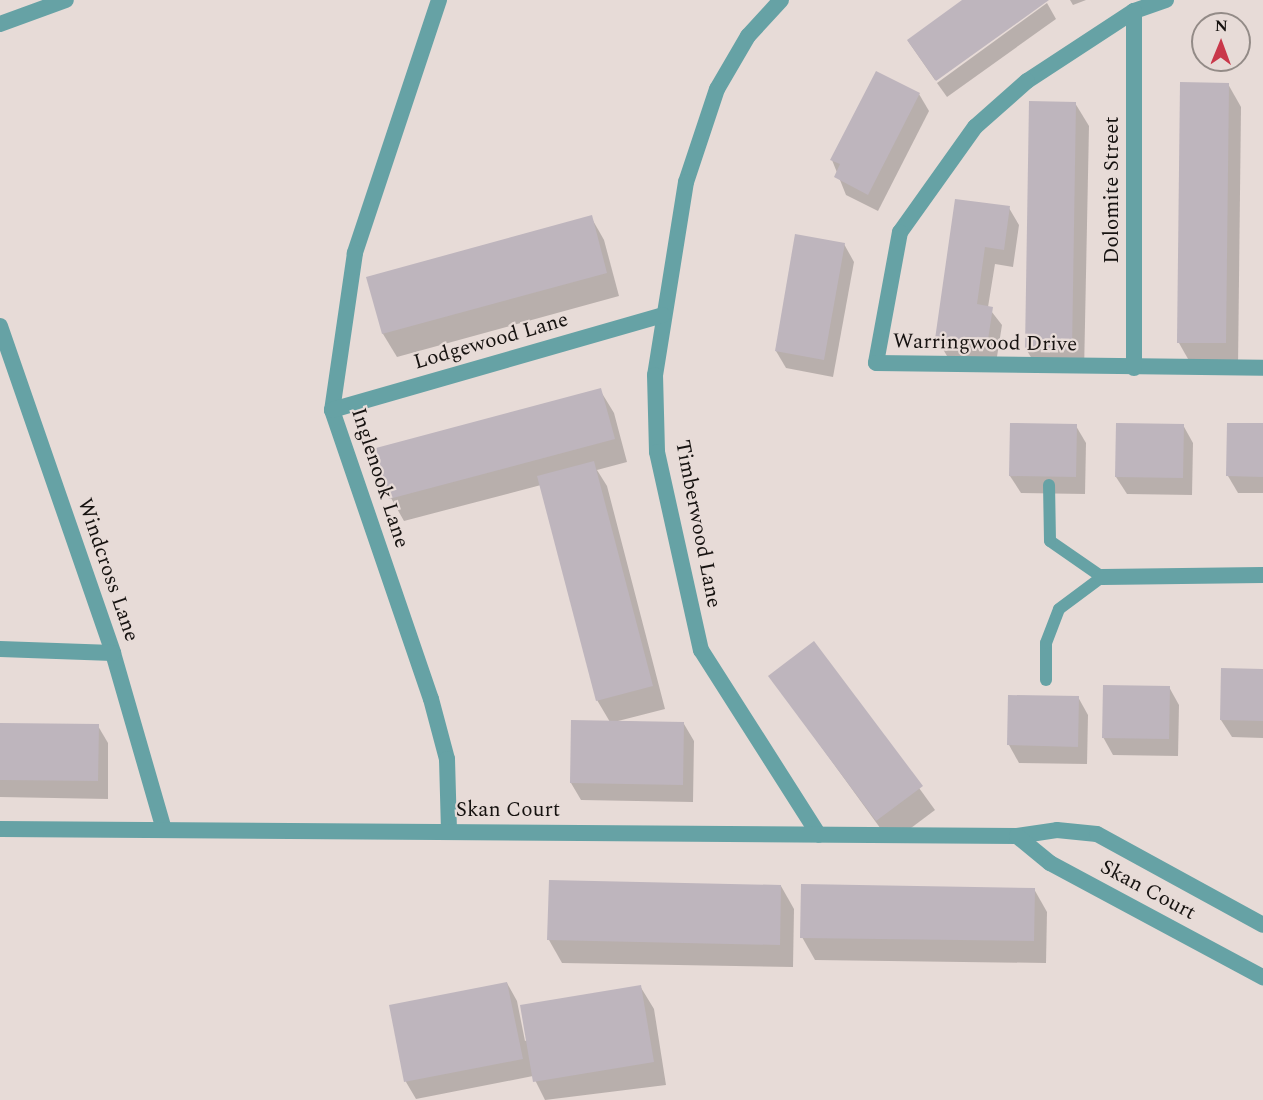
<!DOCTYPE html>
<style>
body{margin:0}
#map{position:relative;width:1263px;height:1100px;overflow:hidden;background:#e7dbd7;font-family:Spectral,serif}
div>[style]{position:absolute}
.shadow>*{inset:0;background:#0003}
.building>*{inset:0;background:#beb5bd}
.service>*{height:12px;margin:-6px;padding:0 6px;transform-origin:6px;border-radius:6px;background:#66a2a5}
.minor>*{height:16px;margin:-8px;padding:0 8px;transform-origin:8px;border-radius:8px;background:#66a2a5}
span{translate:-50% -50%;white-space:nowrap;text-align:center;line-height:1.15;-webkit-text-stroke:4.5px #e7dbd7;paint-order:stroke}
.street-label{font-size:21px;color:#161210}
.north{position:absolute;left:1191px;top:12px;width:60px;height:60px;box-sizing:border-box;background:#e7dbd7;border:2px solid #938b87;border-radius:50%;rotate:1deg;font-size:16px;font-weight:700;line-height:24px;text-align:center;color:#161210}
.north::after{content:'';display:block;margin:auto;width:21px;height:27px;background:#c9384a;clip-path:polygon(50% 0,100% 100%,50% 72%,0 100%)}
</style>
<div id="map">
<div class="shadow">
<i style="clip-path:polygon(965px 0,1046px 1px,935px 80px,908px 41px)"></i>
<i style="clip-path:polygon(1070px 0,1086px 0,1073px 5px)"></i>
<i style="clip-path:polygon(1047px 3px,1056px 19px,947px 97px,937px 83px)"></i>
<i style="clip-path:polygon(1228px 84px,1241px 107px,1238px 366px,1192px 366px,1179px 343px)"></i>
<i style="clip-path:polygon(919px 94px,929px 111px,878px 211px,846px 195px,832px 160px)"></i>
<i style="clip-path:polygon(1075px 103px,1089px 126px,1084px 373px,1040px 372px,1026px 349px)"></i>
<i style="clip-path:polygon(956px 200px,1009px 208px,1019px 225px,1013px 267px,995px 264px,988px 307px,1002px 325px,996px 363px,947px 356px,937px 339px)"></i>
<i style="clip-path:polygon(591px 217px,604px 240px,619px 296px,397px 357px,383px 334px,368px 278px)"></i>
<i style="clip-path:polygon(844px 244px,854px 262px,833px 377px,786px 368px,776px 351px)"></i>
<i style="clip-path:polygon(600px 390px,614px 413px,627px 462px,597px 470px,607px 486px,665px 709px,618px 721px,684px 724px,694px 741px,693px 802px,581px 800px,571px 783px,610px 722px,597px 700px,541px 485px,404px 521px,391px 498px)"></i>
<i style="clip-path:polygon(1183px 425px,1193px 443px,1192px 495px,1127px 494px,1116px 477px)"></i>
<i style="clip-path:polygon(1263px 425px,1263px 493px,1238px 493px,1228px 476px)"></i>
<i style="clip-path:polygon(1076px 426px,1086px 443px,1085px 494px,1021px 493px,1010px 476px)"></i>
<i style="clip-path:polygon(814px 643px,935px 810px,891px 843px,770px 676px)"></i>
<i style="clip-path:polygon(1263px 670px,1263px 738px,1232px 737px,1221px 720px)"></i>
<i style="clip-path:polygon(1169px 687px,1179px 705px,1178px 756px,1113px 755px,1103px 737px)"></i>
<i style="clip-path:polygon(1010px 696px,1078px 697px,1088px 715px,1087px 764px,1019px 763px,1009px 745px)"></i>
<i style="clip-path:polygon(0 725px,98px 726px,108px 743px,108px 799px,0 797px)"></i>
<i style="clip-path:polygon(781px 886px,794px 909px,793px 967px,562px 963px,549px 940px)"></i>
<i style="clip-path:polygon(1034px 889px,1047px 912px,1046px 963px,815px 960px,802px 937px)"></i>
<i style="clip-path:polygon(507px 983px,517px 1001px,525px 1041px,640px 986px,654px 1009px,666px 1085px,545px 1100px,533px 1076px,416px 1099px,406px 1082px,390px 1007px)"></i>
</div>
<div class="building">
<i style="clip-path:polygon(962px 0,1049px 0,936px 81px,907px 40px)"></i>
<i style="clip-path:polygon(876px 71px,920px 93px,868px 195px,834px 177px,840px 164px,830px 160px)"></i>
<i style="clip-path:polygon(1180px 82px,1229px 83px,1226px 343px,1177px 343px)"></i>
<i style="clip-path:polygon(1029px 101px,1076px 102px,1072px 350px,1025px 349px)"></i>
<i style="clip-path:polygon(955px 199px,1010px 206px,1004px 250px,985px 247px,977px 304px,993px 307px,987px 346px,935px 339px)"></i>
<i style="clip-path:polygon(592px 215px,607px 273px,382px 334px,366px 277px)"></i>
<i style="clip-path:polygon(795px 234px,845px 243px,824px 360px,775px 351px)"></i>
<i style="clip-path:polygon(601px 388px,615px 439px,389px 499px,376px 448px)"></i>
<i style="clip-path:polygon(1010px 423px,1077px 424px,1076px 477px,1009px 476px)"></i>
<i style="clip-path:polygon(1116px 423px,1184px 424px,1183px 478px,1115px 477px)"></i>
<i style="clip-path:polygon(1227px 423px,1263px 423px,1263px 477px,1226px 476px)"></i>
<i style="clip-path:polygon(594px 461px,653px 686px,596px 701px,537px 476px)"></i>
<i style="clip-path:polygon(814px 641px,923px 786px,876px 821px,768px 676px)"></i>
<i style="clip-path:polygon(1221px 668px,1263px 669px,1263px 721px,1220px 720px)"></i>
<i style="clip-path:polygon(1103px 685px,1170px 686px,1169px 739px,1102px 738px)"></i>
<i style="clip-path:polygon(1008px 695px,1079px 696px,1078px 747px,1007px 745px)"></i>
<i style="clip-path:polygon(571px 720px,684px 722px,683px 785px,570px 783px)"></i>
<i style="clip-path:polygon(0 723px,99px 724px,98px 781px,0 780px)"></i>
<i style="clip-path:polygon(549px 880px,781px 885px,780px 945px,547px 940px)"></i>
<i style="clip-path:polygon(801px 884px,1035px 888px,1034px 941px,800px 938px)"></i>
<i style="clip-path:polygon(507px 982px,523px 1059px,404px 1082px,389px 1005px)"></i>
<i style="clip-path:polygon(641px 985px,654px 1062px,533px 1082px,520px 1005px)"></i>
</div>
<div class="service">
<i style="left:1046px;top:680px;width:37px;rotate:-90deg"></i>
<i style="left:1046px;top:643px;width:36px;rotate:-69deg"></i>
<i style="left:1059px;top:609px;width:54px;rotate:-36.7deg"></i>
<i style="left:1102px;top:577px;width:63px;rotate:-145.3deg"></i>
<i style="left:1050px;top:541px;width:56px;rotate:-91deg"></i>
</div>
<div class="minor">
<i style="left:439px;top:0;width:267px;rotate:108.4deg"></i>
<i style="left:355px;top:253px;width:159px;rotate:98.3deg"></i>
<i style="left:332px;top:410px;width:305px;rotate:71.1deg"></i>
<i style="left:431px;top:699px;width:62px;rotate:75.1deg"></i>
<i style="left:447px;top:759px;width:73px;rotate:88.4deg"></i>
<i style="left:781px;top:0;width:49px;rotate:132.5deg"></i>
<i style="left:748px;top:36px;width:61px;rotate:120.3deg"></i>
<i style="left:717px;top:89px;width:98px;rotate:108.4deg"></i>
<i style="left:686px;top:182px;width:195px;rotate:99.1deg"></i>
<i style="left:655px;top:375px;width:77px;rotate:88.5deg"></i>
<i style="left:657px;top:452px;width:203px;rotate:77.5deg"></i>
<i style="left:701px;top:650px;width:219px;rotate:57.5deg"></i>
<i style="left:1166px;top:0;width:34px;rotate:161deg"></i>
<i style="left:1134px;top:11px;width:128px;rotate:146.8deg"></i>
<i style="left:1027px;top:81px;width:69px;rotate:138.5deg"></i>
<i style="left:975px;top:127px;width:129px;rotate:125.5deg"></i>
<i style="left:900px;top:232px;width:133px;rotate:100.4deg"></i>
<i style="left:876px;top:363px;width:387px;rotate:0.7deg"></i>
<i style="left:1134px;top:11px;width:357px;rotate:90deg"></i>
<i style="left:0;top:24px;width:70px;rotate:-20deg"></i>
<i style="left:0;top:326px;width:346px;rotate:70.9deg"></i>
<i style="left:113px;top:653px;width:184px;rotate:73.9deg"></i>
<i style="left:332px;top:410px;width:344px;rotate:-16deg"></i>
<i style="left:1102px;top:577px;width:161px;rotate:-0.7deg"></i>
<i style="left:0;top:649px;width:113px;rotate:2deg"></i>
<i style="left:0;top:829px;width:1017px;rotate:0.39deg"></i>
<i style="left:1017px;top:836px;width:40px;rotate:-8.5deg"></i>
<i style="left:1057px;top:830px;width:40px;rotate:5.7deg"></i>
<i style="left:1097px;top:834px;width:189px;rotate:28.7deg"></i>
<i style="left:1017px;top:836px;width:43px;rotate:39.3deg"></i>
<i style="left:1050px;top:863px;width:242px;rotate:28.2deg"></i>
</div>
<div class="street-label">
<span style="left:1112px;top:190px;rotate:-90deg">Dolomite Street</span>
<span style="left:491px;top:341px;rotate:-16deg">Lodgewood Lane</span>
<span style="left:985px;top:343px;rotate:1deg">Warringwood Drive</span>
<span style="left:380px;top:478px;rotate:72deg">Inglenook Lane</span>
<span style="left:698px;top:524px;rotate:79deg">Timberwood Lane</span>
<span style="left:108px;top:570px;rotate:71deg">Windcross Lane</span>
<span style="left:508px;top:810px">Skan Court</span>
<span style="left:1148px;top:890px;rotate:28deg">Skan Court</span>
</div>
<div class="north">N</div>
</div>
